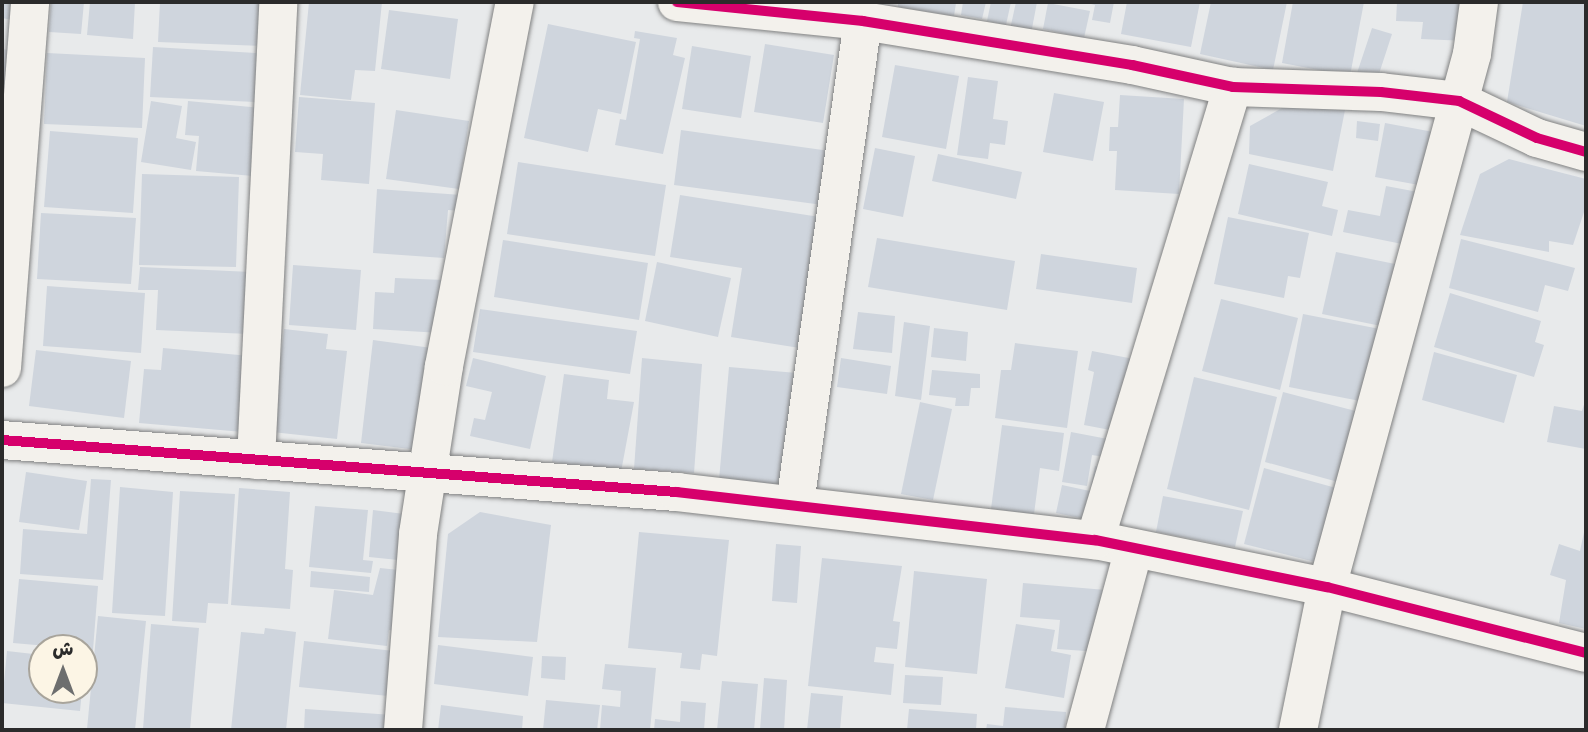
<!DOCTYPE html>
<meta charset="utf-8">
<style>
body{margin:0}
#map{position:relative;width:1588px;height:732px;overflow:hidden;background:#e8eaeb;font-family:"Architects Daughter","Playpen Sans Arabic",sans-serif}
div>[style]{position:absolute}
.building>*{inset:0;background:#cfd5dd}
.roads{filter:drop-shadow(0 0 2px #808181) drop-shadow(0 0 2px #808181)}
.street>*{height:38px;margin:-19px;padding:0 19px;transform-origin:19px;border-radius:19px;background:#f3f1ec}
.cycleway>*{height:10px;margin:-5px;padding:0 5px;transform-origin:5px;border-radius:5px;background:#d6006c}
span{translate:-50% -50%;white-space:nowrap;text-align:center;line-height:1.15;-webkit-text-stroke:7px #fcf5e5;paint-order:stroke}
.frame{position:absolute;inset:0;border:4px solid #2b2b2b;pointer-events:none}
.north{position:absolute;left:28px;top:634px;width:70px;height:70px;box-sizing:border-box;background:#fcf5e5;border:2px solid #a8a49b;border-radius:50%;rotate:0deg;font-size:19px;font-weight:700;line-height:28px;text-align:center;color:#2b2b2b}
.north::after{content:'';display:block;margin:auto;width:24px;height:32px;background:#6d6e6e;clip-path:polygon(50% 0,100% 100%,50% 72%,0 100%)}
</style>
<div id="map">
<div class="building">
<i style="clip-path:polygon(2px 2px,26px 2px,23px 22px,2px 18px)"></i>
<i style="clip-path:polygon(51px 2px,84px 2px,81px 34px,49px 32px)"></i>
<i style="clip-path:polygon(90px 2px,135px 2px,133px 39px,87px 35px)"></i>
<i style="clip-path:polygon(160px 2px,266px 2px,265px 46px,158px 42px)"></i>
<i style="clip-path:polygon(309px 2px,382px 2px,375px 71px,355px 70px,351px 100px,300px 95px)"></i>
<i style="clip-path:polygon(898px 2px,953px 2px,956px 3px,954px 16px,898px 7px)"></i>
<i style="clip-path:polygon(963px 2px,986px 2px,982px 19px,961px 15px)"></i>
<i style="clip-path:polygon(991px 2px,1011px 2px,1006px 25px,987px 21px)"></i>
<i style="clip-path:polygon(1016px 2px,1037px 2px,1030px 39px,1009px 34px)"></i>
<i style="clip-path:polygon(1083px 2px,1114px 2px,1110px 23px,1092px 20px,1095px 5px)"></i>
<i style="clip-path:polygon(1127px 2px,1200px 2px,1191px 47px,1121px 34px)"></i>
<i style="clip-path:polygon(1211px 2px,1287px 2px,1273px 70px,1200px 54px)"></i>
<i style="clip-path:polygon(1293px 2px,1364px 2px,1350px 76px,1282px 63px)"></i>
<i style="clip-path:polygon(1397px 2px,1470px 2px,1467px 41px,1421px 39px,1423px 22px,1396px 21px)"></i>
<i style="clip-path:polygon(1523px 2px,1586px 2px,1586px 126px,1507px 102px)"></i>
<i style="clip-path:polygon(1048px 3px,1090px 11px,1084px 38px,1043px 29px)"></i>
<i style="clip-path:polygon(389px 10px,458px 19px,450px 79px,381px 69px)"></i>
<i style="clip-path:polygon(548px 24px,636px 42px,621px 114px,598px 109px,588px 152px,524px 138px)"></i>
<i style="clip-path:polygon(1372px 28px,1392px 34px,1377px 80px,1357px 73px)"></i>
<i style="clip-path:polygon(635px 31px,677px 38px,673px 55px,685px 58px,663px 154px,615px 145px,620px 119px,626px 120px,640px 39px,634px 38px)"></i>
<i style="clip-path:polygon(765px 44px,834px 55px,823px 123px,754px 112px)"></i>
<i style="clip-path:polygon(692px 46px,751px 56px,741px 118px,682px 109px)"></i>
<i style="clip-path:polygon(153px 47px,258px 53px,255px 102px,150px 97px)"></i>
<i style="clip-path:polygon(2px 49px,13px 51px,2px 119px)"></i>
<i style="clip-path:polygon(47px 53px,145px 58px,142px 128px,44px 124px)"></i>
<i style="clip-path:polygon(895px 65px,959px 76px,946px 149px,882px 137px)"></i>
<i style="clip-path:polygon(968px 77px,998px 81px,993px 119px,1008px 121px,1005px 145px,990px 143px,988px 159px,957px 155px)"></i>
<i style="clip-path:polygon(1054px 93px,1104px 102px,1093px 161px,1043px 152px)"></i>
<i style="clip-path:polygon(1120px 95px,1184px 99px,1179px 194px,1115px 190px,1117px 151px,1109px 151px,1110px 127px,1118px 127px)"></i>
<i style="clip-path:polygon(299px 97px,375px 103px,369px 184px,321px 180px,323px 154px,295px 152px)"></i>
<i style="clip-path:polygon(151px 101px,182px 106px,176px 138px,196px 142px,191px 170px,141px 162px)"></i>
<i style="clip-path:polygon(188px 101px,260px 108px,253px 176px,196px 171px,199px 136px,185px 135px)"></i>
<i style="clip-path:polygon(1291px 103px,1345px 110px,1333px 171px,1249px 154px,1250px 126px)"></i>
<i style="clip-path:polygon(396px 110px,469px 121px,459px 189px,386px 179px)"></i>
<i style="clip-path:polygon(1357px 121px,1380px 124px,1378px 141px,1356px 138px)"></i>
<i style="clip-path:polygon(1385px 123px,1439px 133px,1430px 187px,1375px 177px)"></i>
<i style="clip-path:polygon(681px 130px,837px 152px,830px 206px,674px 185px)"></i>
<i style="clip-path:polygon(50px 131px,138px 138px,133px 213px,44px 207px)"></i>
<i style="clip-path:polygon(875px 148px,915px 156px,903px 217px,863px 209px)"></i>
<i style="clip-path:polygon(938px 154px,1022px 172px,1016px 199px,932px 181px)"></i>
<i style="clip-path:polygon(1509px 159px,1586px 179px,1586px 206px,1573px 245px,1549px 241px,1549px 252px,1460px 235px,1480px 174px)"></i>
<i style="clip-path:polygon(518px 162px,666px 185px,655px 256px,507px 234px)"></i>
<i style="clip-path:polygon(1249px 164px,1328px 182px,1322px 206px,1338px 210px,1332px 236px,1238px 214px)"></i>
<i style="clip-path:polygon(142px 174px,239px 177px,236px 267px,139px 265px)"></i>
<i style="clip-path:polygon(1386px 186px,1418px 192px,1407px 245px,1343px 232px,1348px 210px,1380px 216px)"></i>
<i style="clip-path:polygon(377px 189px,462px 195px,461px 211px,448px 210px,444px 258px,373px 253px)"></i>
<i style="clip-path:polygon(680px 195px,826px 218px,806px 349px,731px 337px,742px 268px,670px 257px)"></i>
<i style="clip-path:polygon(41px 213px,136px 218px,131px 284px,37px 279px)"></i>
<i style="clip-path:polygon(1228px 217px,1309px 233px,1300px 278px,1288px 276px,1284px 298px,1214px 284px)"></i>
<i style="clip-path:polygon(877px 238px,1015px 261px,1007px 310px,868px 287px)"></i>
<i style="clip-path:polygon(1461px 239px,1575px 268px,1568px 291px,1545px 285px,1538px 312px,1449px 288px)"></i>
<i style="clip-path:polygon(503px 240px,648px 263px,639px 320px,494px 297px)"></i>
<i style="clip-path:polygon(1336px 252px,1410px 267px,1396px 329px,1322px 314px)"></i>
<i style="clip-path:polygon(1041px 254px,1137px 268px,1132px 303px,1036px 289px)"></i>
<i style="clip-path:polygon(657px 262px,731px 278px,718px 337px,645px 321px)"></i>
<i style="clip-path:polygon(293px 265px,361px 270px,356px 330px,289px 325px)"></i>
<i style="clip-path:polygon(140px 267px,252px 272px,249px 334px,156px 330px,158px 290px,138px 290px)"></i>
<i style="clip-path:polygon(395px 278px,444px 280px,441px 333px,373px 329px,375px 292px,394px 293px)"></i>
<i style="clip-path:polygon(47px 286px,145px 293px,141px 353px,43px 346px)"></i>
<i style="clip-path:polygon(1450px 293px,1541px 321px,1535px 342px,1544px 345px,1534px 377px,1434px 347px)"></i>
<i style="clip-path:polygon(1221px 299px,1298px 318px,1280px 390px,1202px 371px)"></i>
<i style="clip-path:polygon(480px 309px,637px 331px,630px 374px,473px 352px)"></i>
<i style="clip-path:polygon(858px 312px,895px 316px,892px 353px,853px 349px)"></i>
<i style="clip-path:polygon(1303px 314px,1385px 330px,1370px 403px,1289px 387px)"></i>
<i style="clip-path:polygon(904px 322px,930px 326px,921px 400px,895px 396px)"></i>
<i style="clip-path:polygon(934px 328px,968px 332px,966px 361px,931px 357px)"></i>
<i style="clip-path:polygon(284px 329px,328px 334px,326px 349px,347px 351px,337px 439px,272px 432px)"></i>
<i style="clip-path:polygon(373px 340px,439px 349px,426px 451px,361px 443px)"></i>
<i style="clip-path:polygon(1015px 343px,1078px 351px,1067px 428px,995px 418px,1001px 370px,1011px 370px)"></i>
<i style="clip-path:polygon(163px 348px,250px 356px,243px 432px,139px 423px,144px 369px,161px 370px)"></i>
<i style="clip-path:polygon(36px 350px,131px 361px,124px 418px,29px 406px)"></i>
<i style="clip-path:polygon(1092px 351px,1160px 364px,1147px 437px,1084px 425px,1094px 372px,1088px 370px)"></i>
<i style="clip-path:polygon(1434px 352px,1517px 375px,1504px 423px,1422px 400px)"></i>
<i style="clip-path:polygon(473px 358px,546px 376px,530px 449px,470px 436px,474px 418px,485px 420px,492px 392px,466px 386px)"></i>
<i style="clip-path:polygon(642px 358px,702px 364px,694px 473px,634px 469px)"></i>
<i style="clip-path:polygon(841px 358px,891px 366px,887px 394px,837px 387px)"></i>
<i style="clip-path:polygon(729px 367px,797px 373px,787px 486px,719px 480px)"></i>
<i style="clip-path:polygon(932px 370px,980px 374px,980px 388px,971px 388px,969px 406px,955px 406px,956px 398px,929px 395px)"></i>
<i style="clip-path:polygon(564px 374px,609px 380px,607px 399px,634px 402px,621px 472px,552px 462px)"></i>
<i style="clip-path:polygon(1194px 377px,1277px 397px,1249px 510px,1167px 489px)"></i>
<i style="clip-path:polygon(1283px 392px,1367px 414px,1349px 485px,1265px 462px)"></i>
<i style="clip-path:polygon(1586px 398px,1586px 449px,1547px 442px,1554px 406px,1582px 411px)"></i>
<i style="clip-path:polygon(920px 402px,952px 409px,933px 500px,901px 494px)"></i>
<i style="clip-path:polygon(1002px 425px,1064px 433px,1059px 471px,1040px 468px,1034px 514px,991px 509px)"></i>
<i style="clip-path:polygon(1071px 432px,1113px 440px,1110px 458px,1092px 455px,1087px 486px,1062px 482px)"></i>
<i style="clip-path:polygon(1095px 466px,1120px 471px,1109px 524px,1056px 513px,1062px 485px,1090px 491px)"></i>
<i style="clip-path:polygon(1264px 468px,1347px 491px,1327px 565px,1244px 544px)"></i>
<i style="clip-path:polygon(26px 472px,87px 481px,79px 530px,19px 522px)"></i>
<i style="clip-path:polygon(91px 479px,111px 480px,103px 580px,20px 574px,23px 529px,87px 534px)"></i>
<i style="clip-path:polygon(120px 487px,173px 492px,165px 616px,112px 613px)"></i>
<i style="clip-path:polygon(239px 488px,290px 492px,285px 569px,293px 570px,290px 609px,231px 605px)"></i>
<i style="clip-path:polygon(180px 491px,235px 494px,228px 604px,208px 603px,206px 623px,172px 621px)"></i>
<i style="clip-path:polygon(1163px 496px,1243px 511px,1235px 547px,1156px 532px)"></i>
<i style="clip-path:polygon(315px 506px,368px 510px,363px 560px,373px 561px,371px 573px,309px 567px)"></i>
<i style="clip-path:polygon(373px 510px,412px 515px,408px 561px,369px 557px)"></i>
<i style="clip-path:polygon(480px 512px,551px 525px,537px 642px,438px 637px,448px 534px)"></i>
<i style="clip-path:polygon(1586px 523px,1586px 629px,1559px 623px,1566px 580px,1550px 575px,1559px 544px,1580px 551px)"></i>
<i style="clip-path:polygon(639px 532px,729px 540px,717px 656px,702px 654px,700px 670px,680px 668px,682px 653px,628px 648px)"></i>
<i style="clip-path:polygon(776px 544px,801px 546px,797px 603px,772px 601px)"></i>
<i style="clip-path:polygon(822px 558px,902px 566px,893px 621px,900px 622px,897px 649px,876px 647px,874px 662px,894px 664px,891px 695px,808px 686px)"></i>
<i style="clip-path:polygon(380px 568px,408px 571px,401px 632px,389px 630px,387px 646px,328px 639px,334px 590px,373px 595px)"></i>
<i style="clip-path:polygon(311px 571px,370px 577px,369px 592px,310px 587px)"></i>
<i style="clip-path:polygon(914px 571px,987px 579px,977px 674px,905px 667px)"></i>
<i style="clip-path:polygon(19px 579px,98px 586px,93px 650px,13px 643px)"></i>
<i style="clip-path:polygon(1023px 583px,1106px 590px,1100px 652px,1057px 649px,1060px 620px,1020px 617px)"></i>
<i style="clip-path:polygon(98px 616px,146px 621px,135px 730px,87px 729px)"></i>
<i style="clip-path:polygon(151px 624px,199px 628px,190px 730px,143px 729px)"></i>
<i style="clip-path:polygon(1016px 624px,1055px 630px,1051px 651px,1071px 655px,1064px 698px,1005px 688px)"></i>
<i style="clip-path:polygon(265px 628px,296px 632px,286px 730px,231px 730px,241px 632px,264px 634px)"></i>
<i style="clip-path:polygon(304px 641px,403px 652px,398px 697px,299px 687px)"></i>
<i style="clip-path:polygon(438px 645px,533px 657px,528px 696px,434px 684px)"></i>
<i style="clip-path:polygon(7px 651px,42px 655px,42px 690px,82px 690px,80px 711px,2px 703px)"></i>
<i style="clip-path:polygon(542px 656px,566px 657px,565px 680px,541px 678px)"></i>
<i style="clip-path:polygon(605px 664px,656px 668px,650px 730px,600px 730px,602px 705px,620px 707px,621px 691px,602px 689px)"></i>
<i style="clip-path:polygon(905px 675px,943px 677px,941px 705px,903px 703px)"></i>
<i style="clip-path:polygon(764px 678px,787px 680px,784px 730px,760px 730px)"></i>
<i style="clip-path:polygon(722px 681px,758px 684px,754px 730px,717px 730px)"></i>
<i style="clip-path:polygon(811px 693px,843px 696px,840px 730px,807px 730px)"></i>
<i style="clip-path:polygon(546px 700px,600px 705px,597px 730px,543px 730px)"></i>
<i style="clip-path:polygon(681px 701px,706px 703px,704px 730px,654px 730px,655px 719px,680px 722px)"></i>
<i style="clip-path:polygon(441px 705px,523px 716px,522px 730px,438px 730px)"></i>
<i style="clip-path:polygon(1005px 707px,1066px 712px,1065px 730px,986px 730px,987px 724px,1003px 726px)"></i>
<i style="clip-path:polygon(305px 709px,393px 715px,392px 730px,304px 730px)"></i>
<i style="clip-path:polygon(909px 709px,977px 714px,976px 730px,907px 730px)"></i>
</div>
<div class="roads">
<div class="street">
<i style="left:677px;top:2px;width:187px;rotate:5.8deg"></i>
<i style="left:863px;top:21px;width:273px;rotate:9.3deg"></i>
<i style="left:1132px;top:65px;width:103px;rotate:12.3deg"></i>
<i style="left:1233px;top:87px;width:148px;rotate:1.9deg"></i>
<i style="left:1381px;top:92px;width:79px;rotate:6.6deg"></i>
<i style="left:1459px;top:101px;width:86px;rotate:25.4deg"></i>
<i style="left:1537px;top:138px;width:51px;rotate:15.9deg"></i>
<i style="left:2px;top:368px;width:367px;rotate:-85.6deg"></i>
<i style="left:2px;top:440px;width:677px;rotate:4.41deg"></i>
<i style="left:677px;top:492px;width:421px;rotate:6.6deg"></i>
<i style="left:1095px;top:540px;width:237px;rotate:11.5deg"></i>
<i style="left:1327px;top:587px;width:267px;rotate:14.3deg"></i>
<i style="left:256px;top:460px;width:459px;rotate:-87.2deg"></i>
<i style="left:795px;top:504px;width:488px;rotate:-82deg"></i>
<i style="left:1095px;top:540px;width:474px;rotate:-73.1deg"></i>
<i style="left:403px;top:730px;width:197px;rotate:-85.6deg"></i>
<i style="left:418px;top:534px;width:170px;rotate:-81.2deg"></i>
<i style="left:444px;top:366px;width:371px;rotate:-79deg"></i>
<i style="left:1085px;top:730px;width:188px;rotate:-74.9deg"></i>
<i style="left:1298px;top:730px;width:146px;rotate:-78.5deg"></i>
<i style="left:1327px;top:587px;width:552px;rotate:-74.78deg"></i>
<i style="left:1472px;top:54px;width:52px;rotate:-82.3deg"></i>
</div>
</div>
<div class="cycleway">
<i style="left:677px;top:2px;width:187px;rotate:5.8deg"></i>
<i style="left:863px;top:21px;width:273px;rotate:9.3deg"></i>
<i style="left:1132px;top:65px;width:103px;rotate:12.3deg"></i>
<i style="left:1233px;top:87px;width:148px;rotate:1.9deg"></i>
<i style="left:1381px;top:92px;width:79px;rotate:6.6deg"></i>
<i style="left:1459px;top:101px;width:86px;rotate:25.4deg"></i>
<i style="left:1537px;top:138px;width:51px;rotate:15.9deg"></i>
<i style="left:2px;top:440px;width:677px;rotate:4.41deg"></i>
<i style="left:677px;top:492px;width:421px;rotate:6.6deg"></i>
<i style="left:1095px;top:540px;width:237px;rotate:11.5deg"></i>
<i style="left:1327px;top:587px;width:267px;rotate:14.3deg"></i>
</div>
<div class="frame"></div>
<div class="north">ش</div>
</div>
